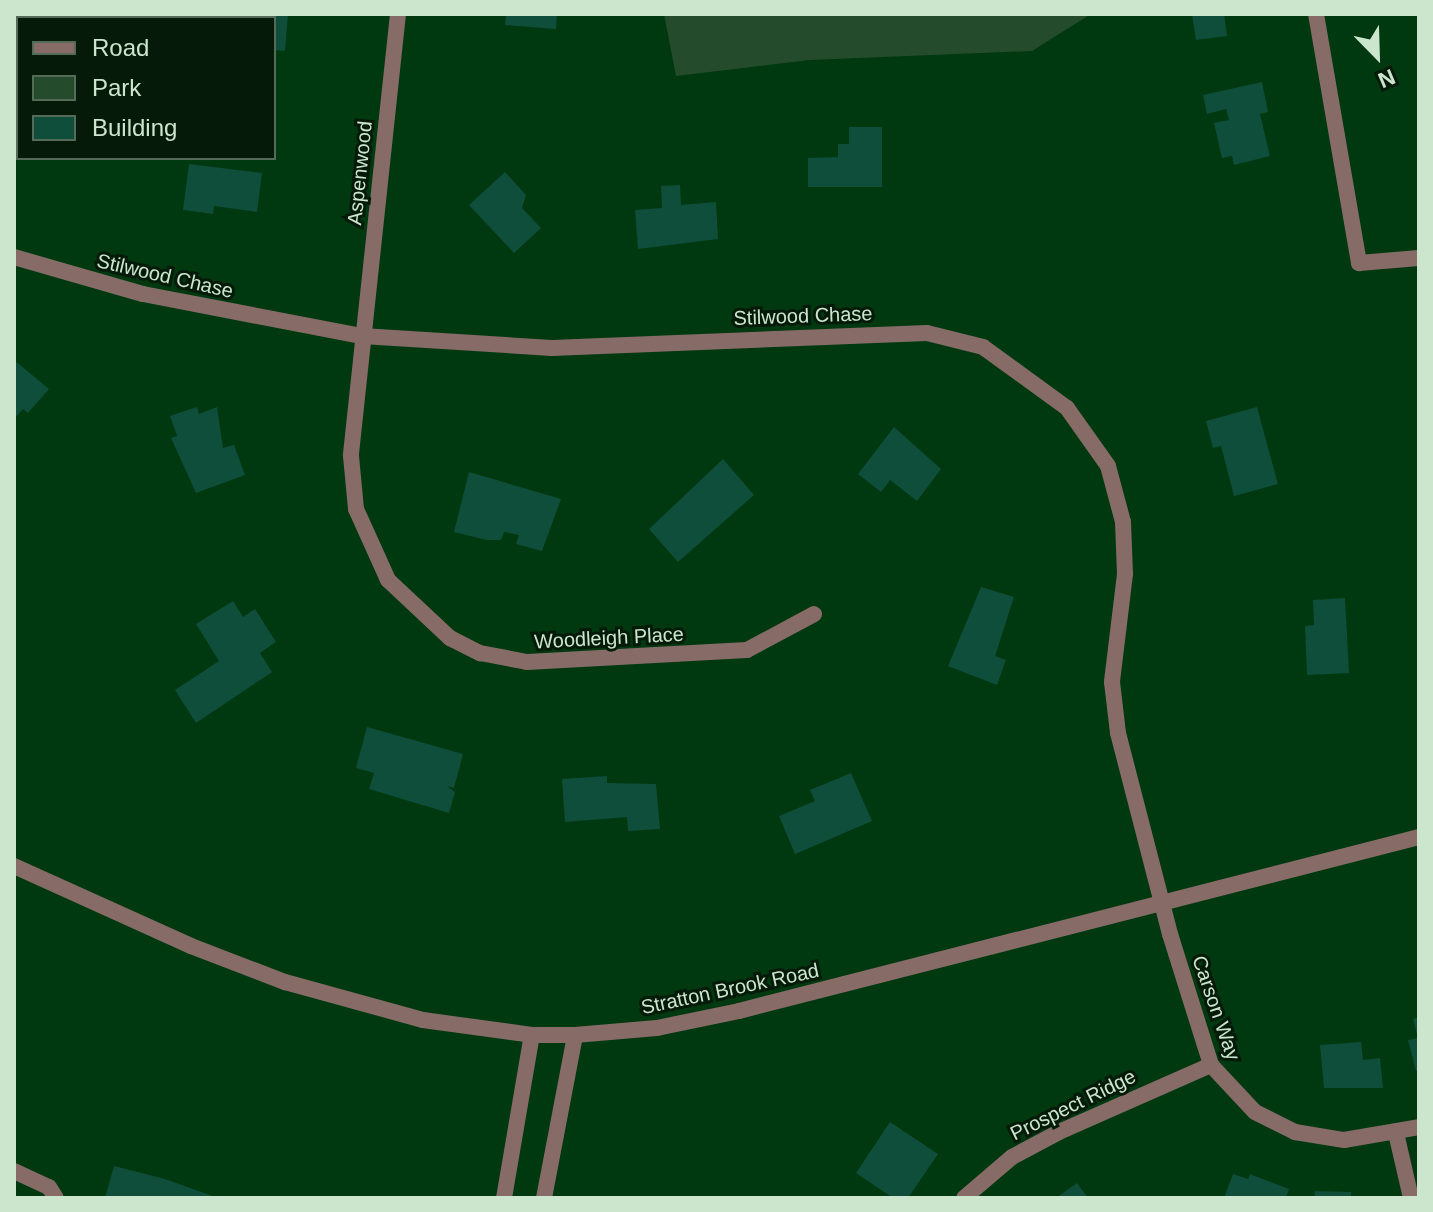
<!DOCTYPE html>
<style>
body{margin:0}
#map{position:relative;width:1433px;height:1212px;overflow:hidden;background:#003810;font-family:Arial,sans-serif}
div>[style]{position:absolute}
.green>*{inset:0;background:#244b2b}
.building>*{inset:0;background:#0e4e3b}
.service>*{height:16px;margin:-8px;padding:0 8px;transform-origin:8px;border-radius:8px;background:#876b67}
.minor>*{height:16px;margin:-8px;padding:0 8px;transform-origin:8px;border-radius:8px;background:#876b67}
.tertiary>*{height:16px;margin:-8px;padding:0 8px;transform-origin:8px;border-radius:8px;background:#876b67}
span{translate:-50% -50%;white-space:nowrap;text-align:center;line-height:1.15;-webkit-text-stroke:6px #051a09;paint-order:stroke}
.street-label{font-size:20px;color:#cbe6cd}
.frame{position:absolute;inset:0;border:16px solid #cbe6cd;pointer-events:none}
.legend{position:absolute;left:16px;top:16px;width:260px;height:144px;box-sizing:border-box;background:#051a09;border:2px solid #546c57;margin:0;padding:10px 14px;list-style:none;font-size:24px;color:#cbe6cd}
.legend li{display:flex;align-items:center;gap:16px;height:40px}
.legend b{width:40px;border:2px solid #546c57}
.north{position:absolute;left:1337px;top:16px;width:80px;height:80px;-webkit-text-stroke:6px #051a09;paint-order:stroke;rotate:157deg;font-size:22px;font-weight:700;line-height:32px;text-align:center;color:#cbe6cd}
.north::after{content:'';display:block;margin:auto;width:28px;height:36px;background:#cbe6cd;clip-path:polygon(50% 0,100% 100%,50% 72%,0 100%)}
</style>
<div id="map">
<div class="green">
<i style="clip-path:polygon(664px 14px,1091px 14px,1032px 51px,810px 60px,676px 76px)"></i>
</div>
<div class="building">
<i style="clip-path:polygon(249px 14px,288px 14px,285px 51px,274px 50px,274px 18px,249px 18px)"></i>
<i style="clip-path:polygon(506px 14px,557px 14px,556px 29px,505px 25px)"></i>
<i style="clip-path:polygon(1192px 14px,1224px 14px,1227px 36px,1196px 40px)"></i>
<i style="clip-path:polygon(1262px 82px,1268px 112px,1260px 114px,1270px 156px,1234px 165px,1232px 156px,1222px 158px,1214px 123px,1229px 120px,1226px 109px,1207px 114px,1203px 95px)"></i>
<i style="clip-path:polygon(14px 85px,18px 86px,18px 142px,14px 140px)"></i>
<i style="clip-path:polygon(849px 127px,882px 127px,882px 187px,808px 187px,808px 158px,838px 157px,838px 144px,849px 144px)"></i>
<i style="clip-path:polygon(189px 164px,262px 173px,257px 212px,214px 206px,213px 214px,183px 210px)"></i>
<i style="clip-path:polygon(505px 172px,526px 195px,522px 208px,541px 228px,514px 253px,469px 205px)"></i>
<i style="clip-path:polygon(680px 185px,681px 205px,716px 202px,718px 239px,638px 249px,635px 210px,662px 208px,661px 186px)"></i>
<i style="clip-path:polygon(14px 360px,49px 389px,28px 413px,23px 409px,14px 419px)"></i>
<i style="clip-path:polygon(197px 407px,199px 414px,217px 407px,223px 448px,234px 445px,245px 475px,196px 493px,171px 438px,177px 436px,170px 416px)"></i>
<i style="clip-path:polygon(1257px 407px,1278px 484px,1234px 496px,1221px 446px,1213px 448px,1206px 421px)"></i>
<i style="clip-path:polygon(894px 427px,941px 469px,917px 501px,890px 480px,881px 492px,858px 474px)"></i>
<i style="clip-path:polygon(723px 459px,754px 495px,678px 562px,649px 529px)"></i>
<i style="clip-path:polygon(469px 472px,561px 499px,542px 551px,516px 544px,519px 535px,504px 532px,501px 540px,487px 540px,454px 532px)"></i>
<i style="clip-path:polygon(981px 587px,1014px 597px,995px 656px,1006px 660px,997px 685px,948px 666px)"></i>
<i style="clip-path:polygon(1345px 598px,1349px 673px,1307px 675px,1305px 626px,1314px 625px,1313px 600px)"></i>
<i style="clip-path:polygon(233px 601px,243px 617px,255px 609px,276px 642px,260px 653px,272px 672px,196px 723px,175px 690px,219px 661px,196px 624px)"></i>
<i style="clip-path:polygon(367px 727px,463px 754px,454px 788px,447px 786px,455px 792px,449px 813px,369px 789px,374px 773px,356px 768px)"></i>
<i style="clip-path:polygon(851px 773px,872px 821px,795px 854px,779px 816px,815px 801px,810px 790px)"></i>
<i style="clip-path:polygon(607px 776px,607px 783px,656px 784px,660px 829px,628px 831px,627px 817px,565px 822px,562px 779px)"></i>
<i style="clip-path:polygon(1419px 1017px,1419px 1070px,1416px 1071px,1408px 1040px,1418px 1038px,1413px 1019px)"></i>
<i style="clip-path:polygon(1361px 1042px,1363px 1060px,1380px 1058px,1383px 1088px,1324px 1088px,1320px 1045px)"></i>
<i style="clip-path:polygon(890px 1122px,938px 1154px,908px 1198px,893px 1198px,856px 1173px)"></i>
<i style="clip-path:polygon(114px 1166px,165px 1179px,218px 1198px,105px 1198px)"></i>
<i style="clip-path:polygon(1233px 1174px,1248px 1179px,1250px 1174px,1289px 1189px,1286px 1198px,1224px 1198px)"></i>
<i style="clip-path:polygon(1077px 1183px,1088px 1198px,1056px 1198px)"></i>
<i style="clip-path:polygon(1315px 1191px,1351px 1192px,1351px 1198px,1314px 1198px)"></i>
</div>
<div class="service">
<i style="left:14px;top:1171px;width:38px;rotate:25deg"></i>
<i style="left:49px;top:1187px;width:13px;rotate:58deg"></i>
</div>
<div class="minor">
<i style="left:398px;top:14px;width:444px;rotate:96.1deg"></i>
<i style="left:351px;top:456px;width:53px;rotate:84.6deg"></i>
<i style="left:356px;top:509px;width:78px;rotate:65.7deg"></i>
<i style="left:388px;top:580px;width:85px;rotate:43.1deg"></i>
<i style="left:450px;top:638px;width:34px;rotate:27deg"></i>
<i style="left:480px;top:653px;width:48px;rotate:10.8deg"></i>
<i style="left:527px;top:662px;width:220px;rotate:-3.1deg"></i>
<i style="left:747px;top:650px;width:76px;rotate:-28.2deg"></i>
<i style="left:1316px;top:14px;width:253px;rotate:80.2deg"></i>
<i style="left:1359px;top:263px;width:60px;rotate:-4.8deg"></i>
<i style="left:14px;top:257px;width:134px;rotate:16deg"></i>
<i style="left:143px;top:294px;width:223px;rotate:10.9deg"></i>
<i style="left:362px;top:336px;width:190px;rotate:3.6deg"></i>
<i style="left:552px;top:348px;width:375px;rotate:-2.3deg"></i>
<i style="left:927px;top:333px;width:58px;rotate:14deg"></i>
<i style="left:983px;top:347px;width:104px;rotate:36deg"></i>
<i style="left:1067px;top:408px;width:71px;rotate:54.7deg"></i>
<i style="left:1108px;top:466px;width:58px;rotate:75deg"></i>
<i style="left:1123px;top:522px;width:52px;rotate:87.8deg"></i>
<i style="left:1125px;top:574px;width:109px;rotate:96.9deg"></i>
<i style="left:1112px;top:682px;width:51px;rotate:83.3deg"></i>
<i style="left:1118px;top:733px;width:208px;rotate:75.5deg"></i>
<i style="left:1170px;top:934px;width:137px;rotate:72.6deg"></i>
<i style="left:1211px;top:1065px;width:64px;rotate:46.9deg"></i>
<i style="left:1255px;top:1112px;width:45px;rotate:26.6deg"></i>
<i style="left:1295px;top:1132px;width:50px;rotate:9.3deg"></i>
<i style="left:1344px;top:1140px;width:76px;rotate:-9.8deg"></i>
<i style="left:1396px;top:1133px;width:67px;rotate:77deg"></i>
<i style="left:504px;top:1198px;width:165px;rotate:-80.3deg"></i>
<i style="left:544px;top:1198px;width:166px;rotate:-79.2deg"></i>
<i style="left:964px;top:1198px;width:63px;rotate:-40.5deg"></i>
<i style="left:1012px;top:1157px;width:53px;rotate:-28deg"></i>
<i style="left:1059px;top:1132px;width:166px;rotate:-23.8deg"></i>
</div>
<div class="tertiary">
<i style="left:14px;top:866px;width:194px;rotate:24.3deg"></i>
<i style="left:191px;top:946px;width:101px;rotate:21deg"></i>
<i style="left:285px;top:982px;width:143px;rotate:15.4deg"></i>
<i style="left:423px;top:1020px;width:110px;rotate:7.8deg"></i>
<i style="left:532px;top:1035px;width:43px"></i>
<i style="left:575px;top:1035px;width:82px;rotate:-4.9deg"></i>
<i style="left:657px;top:1028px;width:84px;rotate:-11.7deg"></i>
<i style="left:739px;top:1011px;width:702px;rotate:-14.35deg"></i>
</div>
<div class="street-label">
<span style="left:360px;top:173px;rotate:-84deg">Aspenwood</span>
<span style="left:165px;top:276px;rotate:13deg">Stilwood Chase</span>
<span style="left:803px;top:316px;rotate:-2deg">Stilwood Chase</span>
<span style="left:609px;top:638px;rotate:-3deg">Woodleigh Place</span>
<span style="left:730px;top:989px;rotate:-12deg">Stratton Brook Road</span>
<span style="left:1216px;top:1008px;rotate:71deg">Carson Way</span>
<span style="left:1073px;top:1105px;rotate:-26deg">Prospect Ridge</span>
</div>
<div class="frame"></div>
<ul class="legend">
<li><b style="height:10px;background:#876b67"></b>Road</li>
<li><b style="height:22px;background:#244b2b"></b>Park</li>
<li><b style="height:22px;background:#0e4e3b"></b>Building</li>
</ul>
<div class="north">N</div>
</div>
